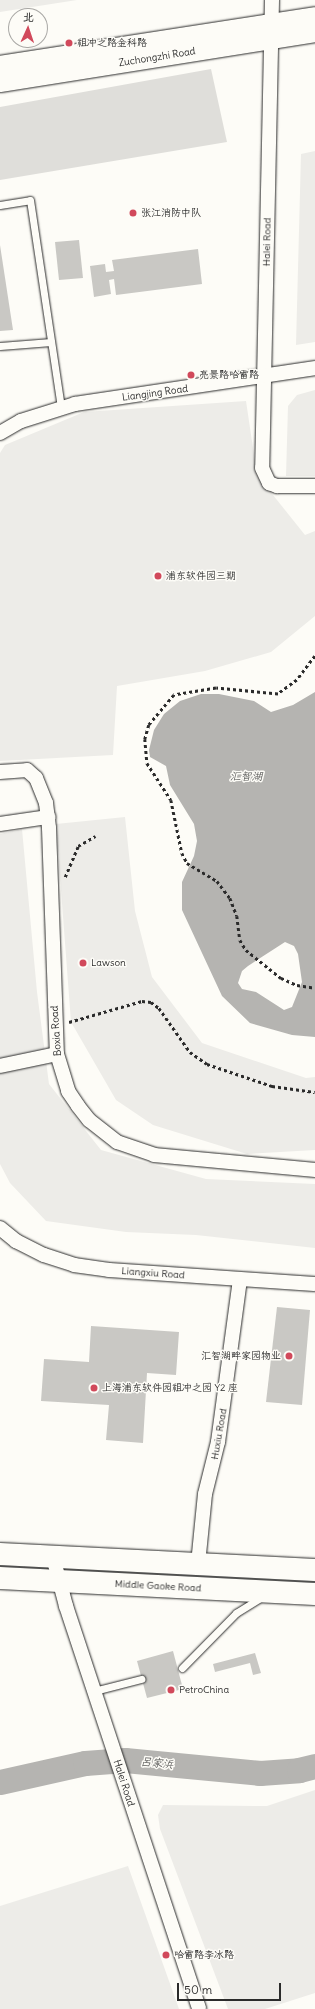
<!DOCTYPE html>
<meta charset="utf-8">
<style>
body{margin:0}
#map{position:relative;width:315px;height:2009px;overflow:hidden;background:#fdfcf7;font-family:Delius,"LXGW WenKai TC",sans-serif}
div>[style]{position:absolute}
.built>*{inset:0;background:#edece8}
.green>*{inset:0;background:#dfdeda}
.water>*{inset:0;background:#b5b4b1}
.river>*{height:25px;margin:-12.5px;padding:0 12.5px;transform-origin:12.5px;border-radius:12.5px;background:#b5b4b1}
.building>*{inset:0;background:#c9c8c4}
.path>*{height:2.5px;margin-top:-1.25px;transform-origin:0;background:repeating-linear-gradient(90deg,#2b2b2b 0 3px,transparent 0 6px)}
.roads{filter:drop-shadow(0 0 1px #2b2b2b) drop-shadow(0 0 1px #2b2b2b)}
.lane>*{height:7px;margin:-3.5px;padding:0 3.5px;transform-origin:3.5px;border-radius:3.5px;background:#fdfcf7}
.street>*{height:14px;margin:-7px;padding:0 7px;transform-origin:7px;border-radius:7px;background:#fdfcf7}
.secondary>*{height:20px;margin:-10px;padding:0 10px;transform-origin:10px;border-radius:10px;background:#fdfcf7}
.primary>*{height:22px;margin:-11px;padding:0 11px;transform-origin:11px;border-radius:11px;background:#fdfcf7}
.dots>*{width:11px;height:11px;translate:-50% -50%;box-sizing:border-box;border:2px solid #fdfcf7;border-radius:50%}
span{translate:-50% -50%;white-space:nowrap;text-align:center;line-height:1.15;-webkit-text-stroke:3px #fdfcf7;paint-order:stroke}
.poi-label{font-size:10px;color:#2b2b2b}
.left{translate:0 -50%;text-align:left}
.right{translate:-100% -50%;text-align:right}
.street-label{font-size:10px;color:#2b2b2b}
.water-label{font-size:11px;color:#5b5b5a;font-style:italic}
.north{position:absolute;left:8px;top:8px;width:40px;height:40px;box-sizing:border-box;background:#fdfcf7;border:1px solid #a9a8a5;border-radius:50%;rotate:3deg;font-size:11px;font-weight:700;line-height:16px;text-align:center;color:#2b2b2b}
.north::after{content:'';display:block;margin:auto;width:14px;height:18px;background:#d1495b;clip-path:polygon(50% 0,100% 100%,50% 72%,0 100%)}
.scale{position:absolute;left:177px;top:1983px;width:104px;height:18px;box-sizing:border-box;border:2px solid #2b2b2b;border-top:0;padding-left:5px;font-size:12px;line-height:14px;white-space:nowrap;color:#2b2b2b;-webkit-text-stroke:3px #fdfcf7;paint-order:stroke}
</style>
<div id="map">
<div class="built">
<i style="clip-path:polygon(0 0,77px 0,0 12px)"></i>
<i style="clip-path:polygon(315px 151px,315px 342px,296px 345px,301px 154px)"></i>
<i style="clip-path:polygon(315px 390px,315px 476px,286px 476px,288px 406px,297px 395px)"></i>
<i style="clip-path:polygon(246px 401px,257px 475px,305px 535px,315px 531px,315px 616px,271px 652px,205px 671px,117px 686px,113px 755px,0 761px,0 453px,5px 445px,84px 412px)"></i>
<i style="clip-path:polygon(125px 817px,135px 911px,152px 977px,202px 1043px,306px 1078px,315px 1077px,315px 1150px,247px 1154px,153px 1125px,116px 1100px,71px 1022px,56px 824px)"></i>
<i style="clip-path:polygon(22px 829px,37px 992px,49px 1084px,101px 1150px,206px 1179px,315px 1184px,315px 1248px,196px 1235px,126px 1232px,46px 1221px,10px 1183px,0 1164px,0 834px)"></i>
<i style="clip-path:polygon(315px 1790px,315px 1993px,265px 2009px,228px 2009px,160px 1829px,158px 1815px,163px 1805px,267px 1806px)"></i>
<i style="clip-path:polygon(128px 1866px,179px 2009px,0 2009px,0 1906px)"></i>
</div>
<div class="green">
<i style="clip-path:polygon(211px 69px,227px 142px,0 180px,0 107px)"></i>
</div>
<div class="water">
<i style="clip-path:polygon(evenodd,315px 692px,315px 1037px,292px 1035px,250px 1023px,222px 996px,182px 910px,182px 882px,194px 856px,197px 841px,194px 824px,170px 785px,166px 766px,150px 757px,149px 750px,154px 730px,164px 714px,180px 701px,201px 694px,219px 694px,254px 701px,271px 712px,293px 705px,315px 692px,285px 942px,294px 946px,298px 954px,302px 982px,292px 1007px,284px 1010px,256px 992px,242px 989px,238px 983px,242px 971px,248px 966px,285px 942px)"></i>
</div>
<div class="river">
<i style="left:0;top:1782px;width:87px;rotate:-12.6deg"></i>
<i style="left:85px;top:1763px;width:40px;rotate:-4.3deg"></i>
<i style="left:125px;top:1760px;width:136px;rotate:5.5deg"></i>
<i style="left:260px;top:1773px;width:39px;rotate:-4deg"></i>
<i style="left:299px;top:1770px;width:16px;rotate:-14deg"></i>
</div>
<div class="building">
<i style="clip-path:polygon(79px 240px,83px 278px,59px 280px,55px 242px)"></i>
<i style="clip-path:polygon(0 245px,13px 330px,0 331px)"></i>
<i style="clip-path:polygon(198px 249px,202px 284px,116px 295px,114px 279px,109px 280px,111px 294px,94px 297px,90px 266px,105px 264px,106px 272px,114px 271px,112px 260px)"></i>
<i style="clip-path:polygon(277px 1307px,310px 1310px,302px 1405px,266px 1402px)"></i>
<i style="clip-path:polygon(91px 1326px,179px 1332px,176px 1375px,147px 1373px,143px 1443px,106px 1440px,109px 1405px,41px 1401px,44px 1359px,89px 1362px)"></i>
<i style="clip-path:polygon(173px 1651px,183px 1689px,147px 1698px,137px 1661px)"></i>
<i style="clip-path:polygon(255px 1653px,261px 1673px,253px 1675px,250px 1663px,215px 1672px,213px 1664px)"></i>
</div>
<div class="path">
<i style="left:315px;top:656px;width:30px;rotate:127deg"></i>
<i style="left:297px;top:680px;width:24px;rotate:144deg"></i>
<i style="left:278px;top:694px;width:62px;rotate:-174.5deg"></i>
<i style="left:216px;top:688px;width:43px;rotate:170.5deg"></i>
<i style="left:174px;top:695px;width:39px;rotate:130deg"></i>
<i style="left:149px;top:725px;width:15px;rotate:106deg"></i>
<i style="left:145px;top:739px;width:24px;rotate:85deg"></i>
<i style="left:147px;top:763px;width:44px;rotate:57deg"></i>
<i style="left:171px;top:800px;width:54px;rotate:78.3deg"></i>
<i style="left:182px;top:853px;width:11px;rotate:63deg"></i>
<i style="left:187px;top:863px;width:35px;rotate:31deg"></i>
<i style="left:217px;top:881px;width:21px;rotate:53deg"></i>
<i style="left:230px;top:898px;width:19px;rotate:69deg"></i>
<i style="left:237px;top:916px;width:24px;rotate:83deg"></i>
<i style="left:240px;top:940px;width:12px;rotate:59deg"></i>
<i style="left:246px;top:950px;width:45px;rotate:38.7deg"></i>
<i style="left:281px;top:978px;width:17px;rotate:24deg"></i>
<i style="left:297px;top:985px;width:18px;rotate:9deg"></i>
<i style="left:65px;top:877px;width:34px;rotate:-67deg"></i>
<i style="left:78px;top:846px;width:20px;rotate:-30deg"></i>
<i style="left:69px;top:1022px;width:76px;rotate:-16deg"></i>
<i style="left:142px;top:1001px;width:9px;rotate:6deg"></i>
<i style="left:151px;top:1002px;width:10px;rotate:37deg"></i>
<i style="left:159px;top:1008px;width:54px;rotate:54.8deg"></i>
<i style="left:190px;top:1052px;width:21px;rotate:35deg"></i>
<i style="left:207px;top:1064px;width:69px;rotate:18.7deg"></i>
<i style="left:272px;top:1086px;width:43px;rotate:7.9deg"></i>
</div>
<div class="roads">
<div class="lane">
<i style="left:0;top:205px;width:30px;rotate:-9deg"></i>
<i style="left:30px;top:200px;width:210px;rotate:81.5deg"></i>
<i style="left:0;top:346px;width:51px;rotate:-4.5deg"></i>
<i style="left:182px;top:1668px;width:77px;rotate:-45.5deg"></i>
<i style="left:236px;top:1613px;width:28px;rotate:-32deg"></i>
<i style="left:94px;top:1691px;width:49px;rotate:-14.3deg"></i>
</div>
<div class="street">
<i style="left:272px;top:0;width:468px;rotate:91.2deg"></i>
<i style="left:262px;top:468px;width:17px;rotate:65deg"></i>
<i style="left:269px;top:483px;width:9px;rotate:21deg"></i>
<i style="left:277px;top:486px;width:38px"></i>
<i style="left:0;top:433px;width:24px;rotate:-30deg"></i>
<i style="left:21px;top:421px;width:57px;rotate:-17.5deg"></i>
<i style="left:75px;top:404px;width:243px;rotate:-8.5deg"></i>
<i style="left:0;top:772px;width:27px;rotate:-4deg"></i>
<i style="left:27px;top:770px;width:12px;rotate:42deg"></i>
<i style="left:36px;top:778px;width:27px;rotate:68deg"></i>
<i style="left:46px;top:803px;width:25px;rotate:83deg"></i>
<i style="left:49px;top:828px;width:226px;rotate:88deg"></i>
<i style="left:57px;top:1054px;width:39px;rotate:73deg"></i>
<i style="left:68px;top:1091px;width:18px;rotate:56deg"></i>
<i style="left:78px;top:1106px;width:18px;rotate:52deg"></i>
<i style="left:89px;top:1120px;width:36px;rotate:38deg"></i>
<i style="left:117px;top:1142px;width:39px;rotate:19deg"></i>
<i style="left:154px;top:1155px;width:162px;rotate:5.3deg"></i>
<i style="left:0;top:824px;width:49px;rotate:-8.3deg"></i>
<i style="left:0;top:1066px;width:58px;rotate:-11.9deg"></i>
<i style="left:0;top:1228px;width:21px;rotate:39deg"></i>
<i style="left:16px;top:1241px;width:31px;rotate:27deg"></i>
<i style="left:44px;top:1255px;width:32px;rotate:18deg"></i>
<i style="left:74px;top:1265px;width:35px;rotate:8deg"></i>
<i style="left:109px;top:1270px;width:206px;rotate:3.9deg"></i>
<i style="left:53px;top:1557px;width:51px;rotate:75.1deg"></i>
<i style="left:66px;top:1606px;width:424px;rotate:71.7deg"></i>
<i style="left:198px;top:1564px;width:70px;rotate:-84.3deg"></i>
<i style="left:205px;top:1494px;width:54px;rotate:-76deg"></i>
<i style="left:218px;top:1442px;width:164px;rotate:-82.3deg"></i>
</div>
<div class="secondary">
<i style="left:0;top:66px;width:319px;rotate:-8.8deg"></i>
<i style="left:0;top:82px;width:319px;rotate:-9deg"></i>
</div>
<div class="primary">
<i style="left:0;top:1554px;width:315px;rotate:2.9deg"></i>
<i style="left:0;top:1578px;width:315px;rotate:2.9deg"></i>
</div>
</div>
<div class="dots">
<i style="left:69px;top:43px;background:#d1495b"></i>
<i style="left:133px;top:213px;background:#d1495b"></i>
<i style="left:191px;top:375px;background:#d1495b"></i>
<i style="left:158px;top:576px;background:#d1495b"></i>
<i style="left:83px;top:963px;background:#d1495b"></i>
<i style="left:289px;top:1356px;background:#d1495b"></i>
<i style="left:94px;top:1388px;background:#d1495b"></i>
<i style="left:171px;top:1690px;background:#d1495b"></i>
<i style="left:166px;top:1955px;background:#d1495b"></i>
</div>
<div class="poi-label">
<span class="left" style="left:77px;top:43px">祖冲之路金科路</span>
<span class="left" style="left:141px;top:213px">张江消防中队</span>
<span class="left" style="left:199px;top:375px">亮景路哈雷路</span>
<span class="left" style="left:166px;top:576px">浦东软件园三期</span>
<span class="left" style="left:91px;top:963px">Lawson</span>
<span class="right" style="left:281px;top:1356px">汇智湖畔家园物业</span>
<span class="left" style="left:102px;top:1388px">上海浦东软件园祖冲之园 Y2 座</span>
<span class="left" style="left:179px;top:1690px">PetroChina</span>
<span class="left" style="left:174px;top:1955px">哈雷路李冰路</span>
</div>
<div class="street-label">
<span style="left:157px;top:57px;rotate:-9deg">Zuchongzhi Road</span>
<span style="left:267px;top:242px;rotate:-89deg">Halei Road</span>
<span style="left:155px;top:393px;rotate:-8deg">Liangjing Road</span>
<span style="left:56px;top:1031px;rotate:-94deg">Boxia Road</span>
<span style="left:153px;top:1273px;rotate:4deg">Liangxiu Road</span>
<span style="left:219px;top:1434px;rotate:-80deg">Huxiu Road</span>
<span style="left:158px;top:1586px;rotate:3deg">Middle Gaoke Road</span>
<span style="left:124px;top:1783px;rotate:72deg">Halei Road</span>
</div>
<div class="water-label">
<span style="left:246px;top:776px">汇智湖</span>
<span style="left:157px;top:1763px;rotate:6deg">吕家浜</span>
</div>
<div class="north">北</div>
<div class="scale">50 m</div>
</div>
